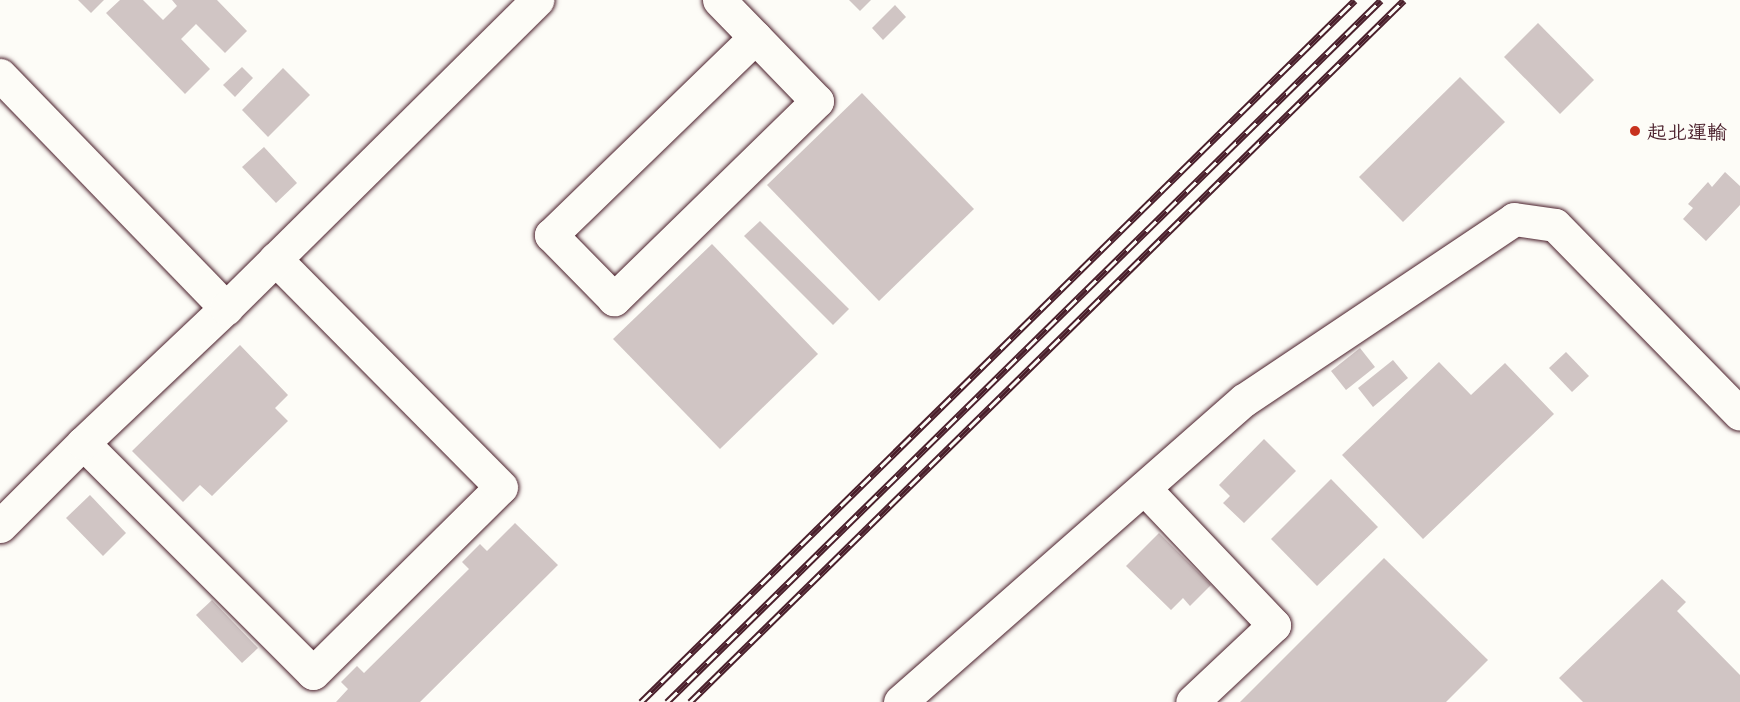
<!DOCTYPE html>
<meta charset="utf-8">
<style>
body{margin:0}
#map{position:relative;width:1740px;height:702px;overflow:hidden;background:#fdfcf7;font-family:"Patrick Hand","Klee One",sans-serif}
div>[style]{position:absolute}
.building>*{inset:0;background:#d0c5c4}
.roads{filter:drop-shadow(0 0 2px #4a1f2b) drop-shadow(0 0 2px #4a1f2b)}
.minor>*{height:33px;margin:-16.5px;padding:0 16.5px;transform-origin:16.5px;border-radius:16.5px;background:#fdfcf7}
.rail>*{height:7px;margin-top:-3.5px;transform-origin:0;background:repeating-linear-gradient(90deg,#fdfcf7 0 14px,#4a1f2b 0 28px);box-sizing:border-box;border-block:2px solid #4a1f2b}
.dots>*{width:16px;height:16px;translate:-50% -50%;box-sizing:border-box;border:3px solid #fdfcf7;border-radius:50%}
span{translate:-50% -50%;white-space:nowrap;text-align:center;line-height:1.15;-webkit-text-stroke:4.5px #fdfcf7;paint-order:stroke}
.poi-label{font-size:20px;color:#4a1f2b;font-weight:700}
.left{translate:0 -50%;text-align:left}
</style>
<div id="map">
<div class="building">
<i style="clip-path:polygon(78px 0,104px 0,91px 13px)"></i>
<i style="clip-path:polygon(120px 0,143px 0,163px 20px,177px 6px,172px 0,217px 0,247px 31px,225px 53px,196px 24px,181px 39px,210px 69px,185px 94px,106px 13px)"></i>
<i style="clip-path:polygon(849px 0,871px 0,860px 11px)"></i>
<i style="clip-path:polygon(895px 5px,906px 17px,883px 40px,872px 28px)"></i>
<i style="clip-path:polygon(1538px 23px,1594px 80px,1560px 114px,1504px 57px)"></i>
<i style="clip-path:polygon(242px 67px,253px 78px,235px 97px,223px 85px)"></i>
<i style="clip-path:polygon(283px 68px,310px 95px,268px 137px,242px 110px)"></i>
<i style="clip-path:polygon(1460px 77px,1505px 122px,1403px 222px,1359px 177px)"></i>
<i style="clip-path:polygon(862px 93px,974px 209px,879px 301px,767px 185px)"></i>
<i style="clip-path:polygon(264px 147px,297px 183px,276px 203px,242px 167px)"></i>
<i style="clip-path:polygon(1725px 172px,1740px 186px,1740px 205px,1706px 241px,1683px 219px,1693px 208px,1688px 204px,1708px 182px,1712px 187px)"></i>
<i style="clip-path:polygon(760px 221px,849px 309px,833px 325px,744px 236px)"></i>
<i style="clip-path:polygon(712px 244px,818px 354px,720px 449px,613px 339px)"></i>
<i style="clip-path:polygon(240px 345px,288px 395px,275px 408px,288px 421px,212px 496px,200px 485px,183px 502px,132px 451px)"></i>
<i style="clip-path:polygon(1360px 348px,1375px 367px,1346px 390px,1331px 371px)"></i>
<i style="clip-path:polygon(1566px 352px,1589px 376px,1572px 392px,1549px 368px)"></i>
<i style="clip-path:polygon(1393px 360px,1408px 378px,1373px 407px,1358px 388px)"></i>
<i style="clip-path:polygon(1439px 362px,1471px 395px,1505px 363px,1554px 414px,1423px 539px,1342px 455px)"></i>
<i style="clip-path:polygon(1264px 439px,1296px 471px,1244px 523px,1223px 503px,1230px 496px,1219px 485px)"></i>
<i style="clip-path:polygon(1331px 479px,1378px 527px,1317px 586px,1271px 539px)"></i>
<i style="clip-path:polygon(90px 495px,126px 533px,103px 556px,66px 518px)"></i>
<i style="clip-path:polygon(515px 523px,558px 565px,420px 702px,336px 702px,348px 689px,341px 682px,357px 666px,364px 673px,469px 569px,462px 562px,480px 544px,487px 551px)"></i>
<i style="clip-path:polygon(1159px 533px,1211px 585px,1190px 606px,1183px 598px,1171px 610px,1126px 566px)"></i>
<i style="clip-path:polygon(1384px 558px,1488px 660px,1446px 702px,1240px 702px)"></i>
<i style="clip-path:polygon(1662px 579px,1686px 602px,1677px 611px,1740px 675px,1740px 702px,1583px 702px,1559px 678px)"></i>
<i style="clip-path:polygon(212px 600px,258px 648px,242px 663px,196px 615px)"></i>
</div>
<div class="roads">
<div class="minor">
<i style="left:719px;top:0;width:52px;rotate:45.8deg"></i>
<i style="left:755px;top:37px;width:89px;rotate:45.9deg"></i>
<i style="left:817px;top:101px;width:284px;rotate:135.7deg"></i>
<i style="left:614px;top:299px;width:90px;rotate:-134.5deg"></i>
<i style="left:551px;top:235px;width:284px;rotate:-44.1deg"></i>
<i style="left:0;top:75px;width:325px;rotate:45.9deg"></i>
<i style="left:83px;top:443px;width:325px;rotate:45deg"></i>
<i style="left:313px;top:673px;width:264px;rotate:-44.7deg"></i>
<i style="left:501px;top:487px;width:321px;rotate:-134.7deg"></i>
<i style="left:1144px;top:488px;width:189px;rotate:46.5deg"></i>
<i style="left:1274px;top:625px;width:112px;rotate:136.8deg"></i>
<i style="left:0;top:526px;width:117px;rotate:-45deg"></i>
<i style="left:83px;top:443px;width:197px;rotate:-43.4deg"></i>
<i style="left:226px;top:308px;width:438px;rotate:-44.7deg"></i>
<i style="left:900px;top:702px;width:458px;rotate:-41.3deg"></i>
<i style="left:1244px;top:400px;width:325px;rotate:-33.8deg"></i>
<i style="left:1514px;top:219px;width:41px;rotate:8.3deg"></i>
<i style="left:1555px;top:225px;width:264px;rotate:45.6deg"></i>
</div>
</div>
<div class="rail">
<i style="left:641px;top:702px;width:1001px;rotate:-44.51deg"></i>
<i style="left:667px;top:702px;width:1001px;rotate:-44.51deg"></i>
<i style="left:690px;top:702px;width:1001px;rotate:-44.51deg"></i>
</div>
<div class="dots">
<i style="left:1635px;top:131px;background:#c8321e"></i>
</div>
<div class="poi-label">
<span class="left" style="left:1647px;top:131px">起北運輸</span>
</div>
</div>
